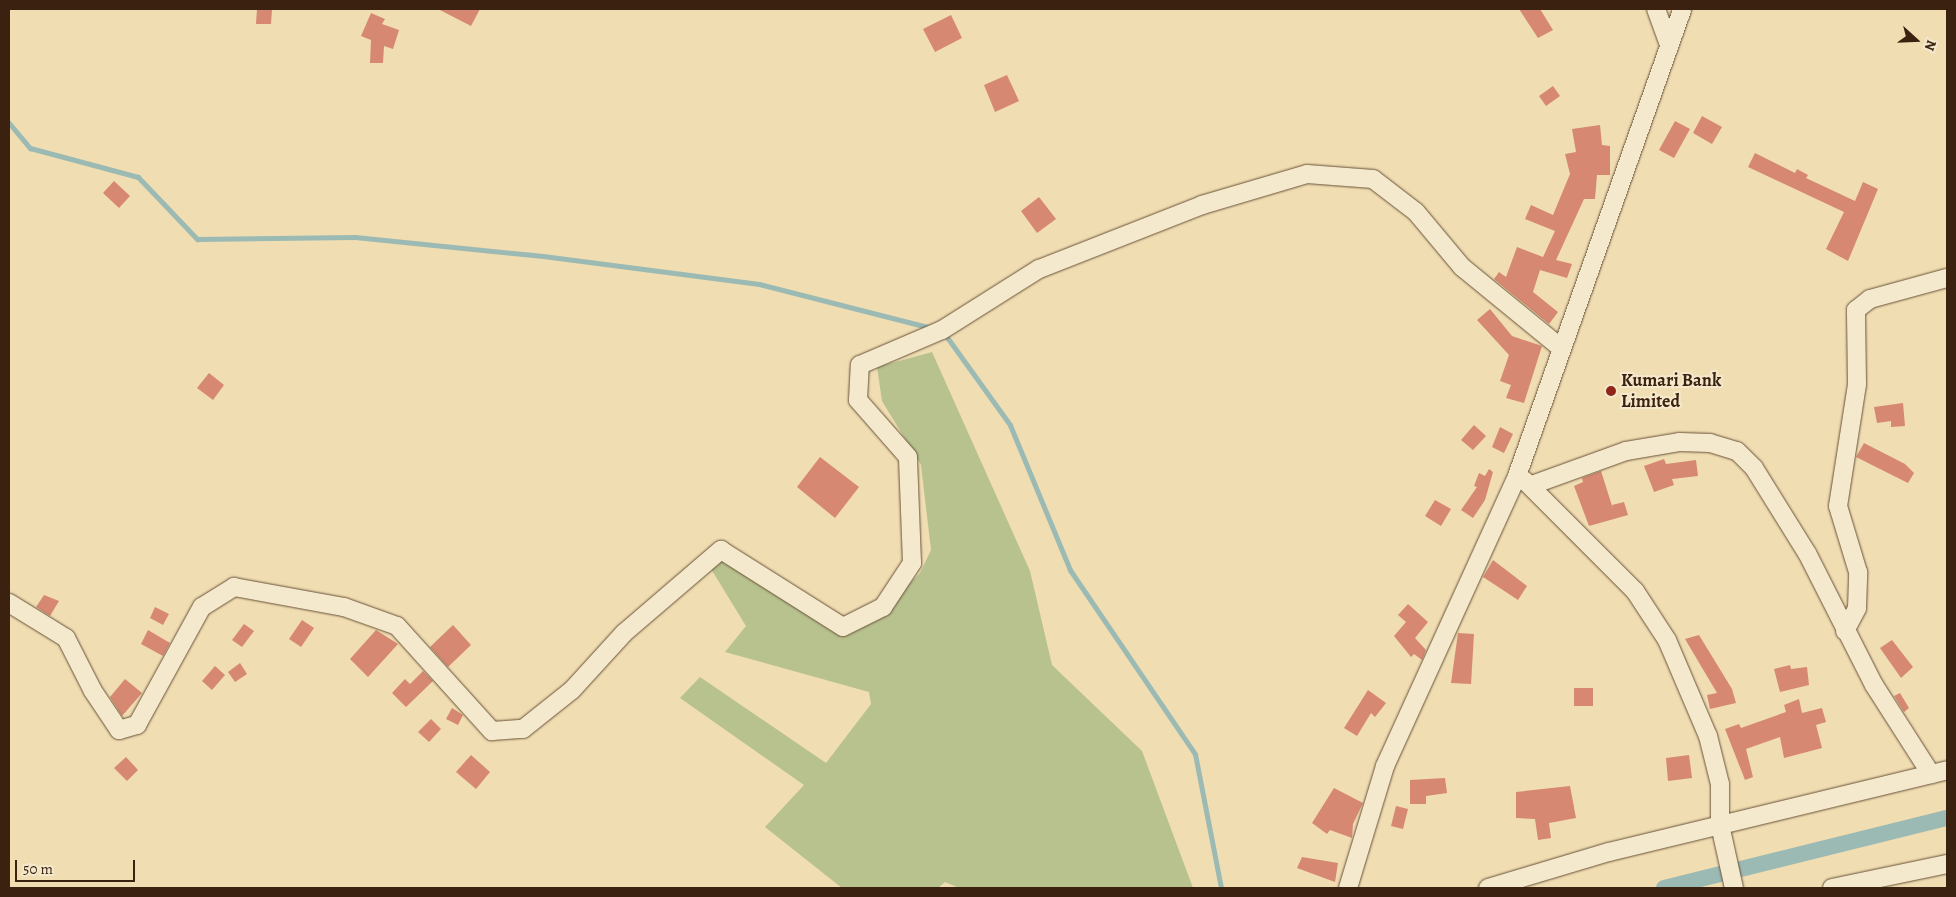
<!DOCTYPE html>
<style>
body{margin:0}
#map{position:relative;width:1956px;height:897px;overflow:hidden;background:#f0ddb2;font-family:Alegreya,serif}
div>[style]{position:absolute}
.green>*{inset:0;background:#b7c28e}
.stream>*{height:5px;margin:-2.5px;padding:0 2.5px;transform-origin:2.5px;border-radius:2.5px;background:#9cbab4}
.canal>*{height:16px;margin:-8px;padding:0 8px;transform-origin:8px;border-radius:8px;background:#9cbab4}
.building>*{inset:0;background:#d68872}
.roads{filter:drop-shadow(0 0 1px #685138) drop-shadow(0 0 1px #685138)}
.minor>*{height:18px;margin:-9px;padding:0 9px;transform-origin:9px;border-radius:9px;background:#f5e9cd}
.dots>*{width:14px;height:14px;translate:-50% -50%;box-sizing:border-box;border:2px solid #f5e9cd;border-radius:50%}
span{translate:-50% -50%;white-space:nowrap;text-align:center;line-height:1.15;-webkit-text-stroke:4px #f5e9cd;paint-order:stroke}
.poi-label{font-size:18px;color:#3b2210;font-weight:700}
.left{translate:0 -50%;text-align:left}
.frame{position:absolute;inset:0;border:10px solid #3b2210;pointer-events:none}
.north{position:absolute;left:1891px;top:15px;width:50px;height:50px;-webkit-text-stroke:4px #f5e9cd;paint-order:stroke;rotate:110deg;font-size:14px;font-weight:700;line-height:20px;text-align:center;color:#3b2210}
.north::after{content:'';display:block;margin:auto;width:18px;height:22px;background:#3b2210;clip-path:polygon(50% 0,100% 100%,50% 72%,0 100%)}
.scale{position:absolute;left:15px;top:860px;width:120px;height:22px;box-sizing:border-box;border:2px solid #3b2210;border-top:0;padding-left:6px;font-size:15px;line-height:18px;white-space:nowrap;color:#3b2210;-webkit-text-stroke:4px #f5e9cd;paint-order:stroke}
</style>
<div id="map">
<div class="green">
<i style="clip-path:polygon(932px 352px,1030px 571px,1052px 665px,1142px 751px,1193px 888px,959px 888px,945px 882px,938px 888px,842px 888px,765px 827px,804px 785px,680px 698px,700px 677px,826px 763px,871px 704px,869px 692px,725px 652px,746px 626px,708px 564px,723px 555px,842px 632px,882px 611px,920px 573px,931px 550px,921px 465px,882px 401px,877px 367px)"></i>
</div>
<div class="stream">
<i style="left:9px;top:123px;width:33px;rotate:50deg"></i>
<i style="left:30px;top:148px;width:112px;rotate:15deg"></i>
<i style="left:138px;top:177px;width:86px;rotate:46.4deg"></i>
<i style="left:197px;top:239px;width:158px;rotate:-0.7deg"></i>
<i style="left:355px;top:237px;width:189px;rotate:5.8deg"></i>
<i style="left:543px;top:256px;width:218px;rotate:7.4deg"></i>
<i style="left:759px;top:284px;width:179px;rotate:14.3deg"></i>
<i style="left:944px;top:333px;width:113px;rotate:54.3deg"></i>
<i style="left:1010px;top:425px;width:157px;rotate:67.5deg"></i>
<i style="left:1070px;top:570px;width:222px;rotate:55.8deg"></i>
<i style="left:1195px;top:754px;width:136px;rotate:79deg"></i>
</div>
<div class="canal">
<i style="left:1664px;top:888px;width:292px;rotate:-13.9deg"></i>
</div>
<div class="building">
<i style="clip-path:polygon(257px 9px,272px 9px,271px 24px,256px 24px)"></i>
<i style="clip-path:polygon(438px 9px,480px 9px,471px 26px)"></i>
<i style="clip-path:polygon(1519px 9px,1540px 9px,1553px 30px,1538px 38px)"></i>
<i style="clip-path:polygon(371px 13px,385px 19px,382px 24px,399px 30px,393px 49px,384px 46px,383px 63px,370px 63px,371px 40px,361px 36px)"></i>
<i style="clip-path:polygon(951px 15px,962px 38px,935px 52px,923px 29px)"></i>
<i style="clip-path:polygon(1007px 75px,1019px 101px,995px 112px,984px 85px)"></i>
<i style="clip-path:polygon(1553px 86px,1560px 96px,1546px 106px,1539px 96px)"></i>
<i style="clip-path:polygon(1702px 116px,1722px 127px,1712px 144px,1693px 133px)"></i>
<i style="clip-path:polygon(1675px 121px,1690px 129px,1674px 158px,1659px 150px)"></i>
<i style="clip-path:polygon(1600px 125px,1602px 145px,1610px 146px,1610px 175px,1597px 175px,1595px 199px,1584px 199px,1556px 260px,1572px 264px,1567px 278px,1540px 270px,1533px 292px,1558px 312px,1549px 324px,1494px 279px,1499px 272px,1506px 277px,1517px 247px,1543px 257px,1555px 231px,1525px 219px,1531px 205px,1553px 215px,1570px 174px,1565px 154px,1576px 152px,1572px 129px)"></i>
<i style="clip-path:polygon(1755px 153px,1795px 173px,1797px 169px,1808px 175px,1806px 178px,1855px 201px,1863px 182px,1878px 189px,1848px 261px,1826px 249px,1844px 212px,1748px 167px)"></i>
<i style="clip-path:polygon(114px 181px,130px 196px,119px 208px,103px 193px)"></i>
<i style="clip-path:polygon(1039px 197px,1056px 219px,1037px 233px,1021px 211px)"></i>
<i style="clip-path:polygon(1490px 309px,1512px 336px,1542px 346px,1524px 403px,1506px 398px,1511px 385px,1500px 381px,1509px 355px,1477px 320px)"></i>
<i style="clip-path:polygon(209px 373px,224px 385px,213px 400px,197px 388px)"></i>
<i style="clip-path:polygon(1903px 403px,1905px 426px,1891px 427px,1891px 421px,1877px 423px,1874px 407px)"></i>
<i style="clip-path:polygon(1474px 425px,1486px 436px,1473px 450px,1461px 440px)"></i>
<i style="clip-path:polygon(1500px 427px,1513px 434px,1504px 453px,1492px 447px)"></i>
<i style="clip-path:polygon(1864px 443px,1905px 464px,1914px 473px,1908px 483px,1856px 457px)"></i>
<i style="clip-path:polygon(820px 457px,859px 487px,835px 518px,797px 487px)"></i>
<i style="clip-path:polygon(1664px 459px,1666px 464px,1696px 460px,1698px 476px,1672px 479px,1674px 485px,1654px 492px,1644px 466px)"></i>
<i style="clip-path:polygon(1489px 469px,1493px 472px,1485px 500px,1473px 518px,1461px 510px,1477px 487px,1474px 486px,1479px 473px,1485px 476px)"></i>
<i style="clip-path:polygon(1601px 471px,1613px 509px,1612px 505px,1624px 502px,1628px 515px,1589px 526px,1574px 486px,1583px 482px,1582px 478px)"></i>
<i style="clip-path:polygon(1435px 500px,1451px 509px,1441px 526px,1425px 516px)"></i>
<i style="clip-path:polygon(1493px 560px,1527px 586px,1518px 600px,1483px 577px)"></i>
<i style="clip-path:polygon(44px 595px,59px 601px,50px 616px,36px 607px)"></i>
<i style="clip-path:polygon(1408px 604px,1428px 622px,1415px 638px,1426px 650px,1422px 660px,1414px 654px,1411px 657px,1394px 636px,1406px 622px,1398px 615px)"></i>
<i style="clip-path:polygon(155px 607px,169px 614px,163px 625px,150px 618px)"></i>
<i style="clip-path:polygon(302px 620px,314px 628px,301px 647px,289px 639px)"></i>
<i style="clip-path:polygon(244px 624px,254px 631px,242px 647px,232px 640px)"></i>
<i style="clip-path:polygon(453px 625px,471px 645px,448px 667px,430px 647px)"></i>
<i style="clip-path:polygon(148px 630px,170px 643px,163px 656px,141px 644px)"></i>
<i style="clip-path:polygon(376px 630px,398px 644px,368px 677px,350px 659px)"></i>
<i style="clip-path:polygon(1458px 633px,1474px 634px,1471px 684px,1451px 683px)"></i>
<i style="clip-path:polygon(1699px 635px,1732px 689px,1736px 703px,1710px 709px,1707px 695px,1717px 693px,1685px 639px)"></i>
<i style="clip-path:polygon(1892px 640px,1913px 667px,1901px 678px,1880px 648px)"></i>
<i style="clip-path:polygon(240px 663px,247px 674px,235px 682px,228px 672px)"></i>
<i style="clip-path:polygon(1790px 665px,1791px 669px,1807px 667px,1809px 685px,1780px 692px,1774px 669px)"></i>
<i style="clip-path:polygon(215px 666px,225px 675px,212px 690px,202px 681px)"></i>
<i style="clip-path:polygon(423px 671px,433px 681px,406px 707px,392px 693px,405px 679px,410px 684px)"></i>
<i style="clip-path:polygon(125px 679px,142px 693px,122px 716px,110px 697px)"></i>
<i style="clip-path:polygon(1574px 688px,1593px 688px,1593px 706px,1574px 706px)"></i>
<i style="clip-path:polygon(1368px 690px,1386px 703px,1375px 717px,1371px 713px,1357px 736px,1344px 728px)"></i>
<i style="clip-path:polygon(1900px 693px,1909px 708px,1904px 712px,1894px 696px)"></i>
<i style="clip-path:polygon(1799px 699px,1802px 713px,1822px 708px,1826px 722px,1816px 725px,1822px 748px,1784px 758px,1780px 737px,1746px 749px,1753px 777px,1745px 780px,1725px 729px,1739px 724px,1741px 728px,1786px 712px,1784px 705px)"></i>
<i style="clip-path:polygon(452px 708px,463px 715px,458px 725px,446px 719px)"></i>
<i style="clip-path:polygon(431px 719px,441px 729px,429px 742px,418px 732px)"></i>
<i style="clip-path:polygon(471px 755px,490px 772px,476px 789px,456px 772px)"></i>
<i style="clip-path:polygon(1689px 755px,1692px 778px,1668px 781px,1666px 758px)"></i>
<i style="clip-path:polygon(126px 757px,138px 770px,127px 781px,114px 768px)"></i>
<i style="clip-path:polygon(1445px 778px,1447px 793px,1426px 796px,1426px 804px,1410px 804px,1410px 780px)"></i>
<i style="clip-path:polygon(1570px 786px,1576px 818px,1549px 823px,1551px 838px,1538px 840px,1535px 819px,1516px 818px,1516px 792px)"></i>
<i style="clip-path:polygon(1334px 788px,1363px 803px,1353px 824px,1352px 838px,1330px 830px,1327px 834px,1312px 823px)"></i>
<i style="clip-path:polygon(1396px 806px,1408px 809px,1403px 829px,1391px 826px)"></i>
<i style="clip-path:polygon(1302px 857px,1338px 863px,1335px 882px,1297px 868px)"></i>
</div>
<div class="roads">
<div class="minor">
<i style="left:1656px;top:9px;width:35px;rotate:70deg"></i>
<i style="left:1524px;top:480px;width:157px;rotate:45deg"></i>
<i style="left:1635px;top:591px;width:59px;rotate:56.9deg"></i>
<i style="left:1667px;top:640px;width:104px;rotate:66.9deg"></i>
<i style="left:1708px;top:736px;width:49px;rotate:76deg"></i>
<i style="left:1720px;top:784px;width:41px;rotate:90deg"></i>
<i style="left:1720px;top:825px;width:65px;rotate:77.5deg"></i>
<i style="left:1532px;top:485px;width:100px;rotate:-19.9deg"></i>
<i style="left:1626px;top:451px;width:55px;rotate:-9.5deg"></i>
<i style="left:1680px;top:442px;width:30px;rotate:2deg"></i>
<i style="left:1710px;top:443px;width:28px;rotate:17deg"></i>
<i style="left:1737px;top:451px;width:24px;rotate:45deg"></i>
<i style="left:1754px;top:468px;width:100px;rotate:58.1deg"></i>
<i style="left:1807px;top:553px;width:148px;rotate:63.1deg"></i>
<i style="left:1874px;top:685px;width:106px;rotate:57.4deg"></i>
<i style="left:9px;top:603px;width:67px;rotate:31.6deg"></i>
<i style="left:66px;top:638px;width:59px;rotate:63deg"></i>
<i style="left:93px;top:691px;width:47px;rotate:56.3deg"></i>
<i style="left:119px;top:730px;width:19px;rotate:-16deg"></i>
<i style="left:137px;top:725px;width:135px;rotate:-61.2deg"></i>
<i style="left:202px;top:607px;width:38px;rotate:-32deg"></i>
<i style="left:234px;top:587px;width:112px;rotate:10.3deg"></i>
<i style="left:344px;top:607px;width:56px;rotate:19.7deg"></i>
<i style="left:397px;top:626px;width:142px;rotate:47.9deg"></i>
<i style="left:492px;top:731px;width:31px;rotate:-4deg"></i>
<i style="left:523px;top:729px;width:63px;rotate:-38.5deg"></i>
<i style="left:572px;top:690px;width:77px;rotate:-47.6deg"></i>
<i style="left:624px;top:633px;width:128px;rotate:-40.6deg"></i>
<i style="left:721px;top:550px;width:144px;rotate:32.3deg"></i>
<i style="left:843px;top:627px;width:45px;rotate:-26.6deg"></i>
<i style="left:883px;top:607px;width:53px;rotate:-56.6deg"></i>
<i style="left:912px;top:563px;width:106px;rotate:-92.2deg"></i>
<i style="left:908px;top:457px;width:76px;rotate:-131.3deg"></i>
<i style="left:858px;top:400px;width:35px;rotate:-87deg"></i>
<i style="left:860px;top:365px;width:89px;rotate:-23.1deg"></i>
<i style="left:942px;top:330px;width:115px;rotate:-32.2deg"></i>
<i style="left:1039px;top:269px;width:175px;rotate:-21.4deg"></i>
<i style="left:1202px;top:205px;width:109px;rotate:-16.4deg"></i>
<i style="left:1307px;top:174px;width:66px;rotate:4.3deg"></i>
<i style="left:1373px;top:179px;width:54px;rotate:37.5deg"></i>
<i style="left:1416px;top:212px;width:72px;rotate:50.1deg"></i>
<i style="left:1462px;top:267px;width:128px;rotate:39.3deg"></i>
<i style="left:1845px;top:631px;width:26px;rotate:-62deg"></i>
<i style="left:1857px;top:608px;width:36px;rotate:-88deg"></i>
<i style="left:1858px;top:572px;width:69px;rotate:-106.9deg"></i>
<i style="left:1838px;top:506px;width:123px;rotate:-81.1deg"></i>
<i style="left:1857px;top:384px;width:74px;rotate:-90.8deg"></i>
<i style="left:1856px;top:310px;width:18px;rotate:-38deg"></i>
<i style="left:1870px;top:299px;width:80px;rotate:-15.3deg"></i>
<i style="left:1348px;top:888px;width:127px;rotate:-73.1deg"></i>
<i style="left:1385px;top:766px;width:319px;rotate:-65.5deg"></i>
<i style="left:1517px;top:476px;width:495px;rotate:-70.5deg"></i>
<i style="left:1488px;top:888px;width:126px;rotate:-16.6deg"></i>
<i style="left:1609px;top:852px;width:348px;rotate:-13.6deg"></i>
<i style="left:1832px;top:888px;width:117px;rotate:-11.8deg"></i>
</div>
</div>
<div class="dots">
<i style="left:1611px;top:391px;background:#8f2418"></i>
</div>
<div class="poi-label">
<span class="left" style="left:1621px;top:391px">Kumari Bank<br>Limited</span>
</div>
<div class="frame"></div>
<div class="north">N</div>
<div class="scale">50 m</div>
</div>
